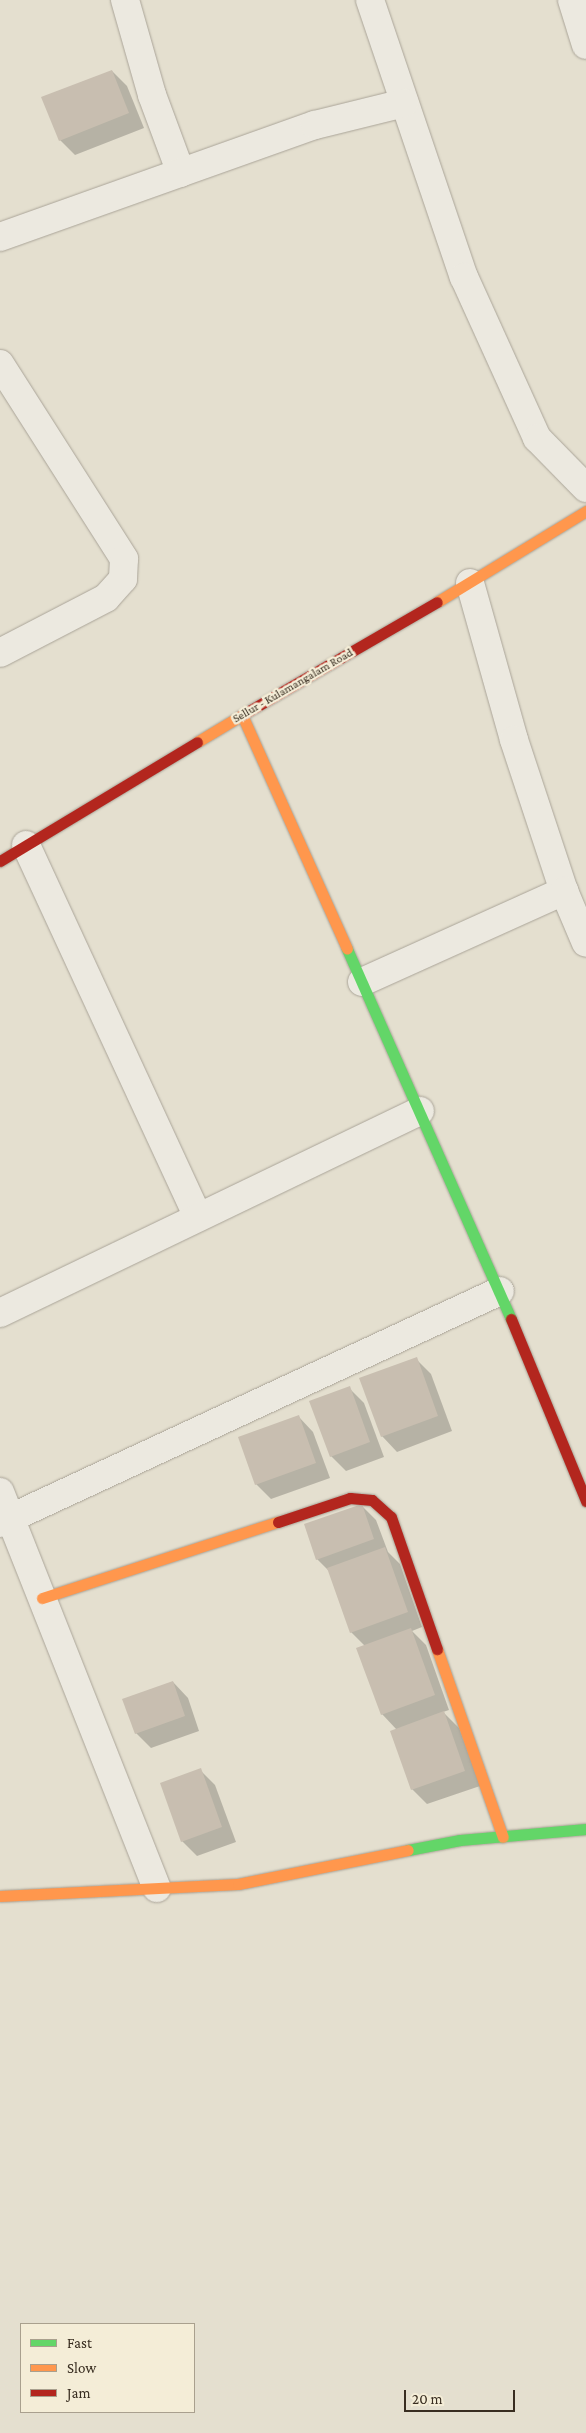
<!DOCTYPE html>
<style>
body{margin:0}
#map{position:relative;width:586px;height:2433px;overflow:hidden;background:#e4dfcf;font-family:"Crimson Pro",serif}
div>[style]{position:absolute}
.shadow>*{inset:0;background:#0003}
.building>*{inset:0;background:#c8beb0}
.roads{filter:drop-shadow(0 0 1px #aaa498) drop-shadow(0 0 1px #aaa498)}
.street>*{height:28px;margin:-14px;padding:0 14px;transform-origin:14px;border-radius:14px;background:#ece9e0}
.fast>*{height:11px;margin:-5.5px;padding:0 5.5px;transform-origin:5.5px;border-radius:5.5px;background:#63d668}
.slow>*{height:11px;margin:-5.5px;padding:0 5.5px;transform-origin:5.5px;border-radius:5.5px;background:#ff974d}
.jam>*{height:11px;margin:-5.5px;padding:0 5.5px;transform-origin:5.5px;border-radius:5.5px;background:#b3261e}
span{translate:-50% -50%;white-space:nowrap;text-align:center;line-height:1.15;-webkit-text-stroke:5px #f4edd7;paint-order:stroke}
.street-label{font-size:12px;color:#382d20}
.legend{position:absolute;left:20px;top:2323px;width:175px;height:90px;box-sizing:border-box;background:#f4edd7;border:1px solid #a9a08e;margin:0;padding:6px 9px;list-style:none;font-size:15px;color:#382d20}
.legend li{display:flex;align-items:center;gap:10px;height:25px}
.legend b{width:25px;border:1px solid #a9a08e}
.scale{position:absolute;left:404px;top:2390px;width:111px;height:22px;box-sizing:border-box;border:2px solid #382d20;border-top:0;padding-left:6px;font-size:15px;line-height:18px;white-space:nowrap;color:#382d20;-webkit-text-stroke:4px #f4edd7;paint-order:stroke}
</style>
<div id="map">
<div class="shadow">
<i style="clip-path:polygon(112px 71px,127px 86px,144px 128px,75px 155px,60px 140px)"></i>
<i style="clip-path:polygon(416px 1359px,431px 1374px,452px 1431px,397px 1452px,382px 1436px)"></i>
<i style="clip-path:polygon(349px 1388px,364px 1403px,384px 1457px,346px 1471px,331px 1456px)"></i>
<i style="clip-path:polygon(298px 1416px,313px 1432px,330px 1478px,271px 1499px,256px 1484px)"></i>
<i style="clip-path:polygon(361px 1505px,376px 1520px,388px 1552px,400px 1564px,422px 1627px,412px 1631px,426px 1645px,449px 1710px,443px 1712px,459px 1728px,480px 1786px,427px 1804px,412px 1789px,397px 1730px,382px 1714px,365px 1646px,351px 1632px,329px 1571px,317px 1559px)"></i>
<i style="clip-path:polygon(173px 1682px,188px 1698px,199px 1731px,151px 1748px,136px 1733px)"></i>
<i style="clip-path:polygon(200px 1770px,215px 1785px,236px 1842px,197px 1856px,182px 1841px)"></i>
</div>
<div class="building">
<i style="clip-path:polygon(112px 70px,129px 113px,59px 141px,41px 97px)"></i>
<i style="clip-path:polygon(417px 1357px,438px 1416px,381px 1437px,359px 1378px)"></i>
<i style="clip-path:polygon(350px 1386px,370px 1442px,330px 1457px,309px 1401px)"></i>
<i style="clip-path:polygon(299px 1415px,316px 1463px,255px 1485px,238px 1437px)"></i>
<i style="clip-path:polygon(362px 1504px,374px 1539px,316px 1560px,304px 1524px)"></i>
<i style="clip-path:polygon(385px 1547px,408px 1612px,350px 1633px,327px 1568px)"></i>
<i style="clip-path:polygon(411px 1628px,435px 1695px,381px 1715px,356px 1648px)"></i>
<i style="clip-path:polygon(173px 1681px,185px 1716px,135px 1734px,122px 1699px)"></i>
<i style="clip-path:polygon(444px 1711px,465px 1771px,411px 1790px,390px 1731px)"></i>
<i style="clip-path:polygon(201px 1768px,222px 1827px,181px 1842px,160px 1783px)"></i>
</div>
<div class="roads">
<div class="street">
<i style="left:125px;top:0;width:99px;rotate:74.1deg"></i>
<i style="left:152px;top:95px;width:83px;rotate:69.6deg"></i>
<i style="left:370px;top:0;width:293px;rotate:71.3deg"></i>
<i style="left:464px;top:277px;width:177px;rotate:65.6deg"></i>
<i style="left:537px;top:438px;width:70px;rotate:45.6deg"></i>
<i style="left:572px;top:0;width:47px;rotate:72.7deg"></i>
<i style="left:0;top:237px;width:334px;rotate:-19.6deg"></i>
<i style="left:315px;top:125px;width:92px;rotate:-13.9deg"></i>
<i style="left:0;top:364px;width:231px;rotate:57.5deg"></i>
<i style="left:124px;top:559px;width:20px;rotate:93deg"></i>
<i style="left:123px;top:579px;width:25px;rotate:132deg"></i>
<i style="left:106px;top:598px;width:119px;rotate:152.6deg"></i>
<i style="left:470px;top:583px;width:163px;rotate:74.3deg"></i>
<i style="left:514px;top:740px;width:159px;rotate:71.7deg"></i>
<i style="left:26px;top:845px;width:410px;rotate:65.2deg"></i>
<i style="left:362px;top:982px;width:222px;rotate:-24.3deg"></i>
<i style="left:564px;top:891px;width:56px;rotate:67.1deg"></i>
<i style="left:0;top:1313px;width:466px;rotate:-25.7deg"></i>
<i style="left:0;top:1492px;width:426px;rotate:68.4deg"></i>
<i style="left:0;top:1523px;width:551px;rotate:-24.89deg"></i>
</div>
<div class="fast">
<i style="left:347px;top:949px;width:405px;rotate:66.1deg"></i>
<i style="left:408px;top:1850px;width:53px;rotate:-10.9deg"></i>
<i style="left:460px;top:1840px;width:126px;rotate:-5deg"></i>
</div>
<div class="slow">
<i style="left:437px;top:602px;width:175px;rotate:-31.4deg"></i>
<i style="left:197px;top:742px;width:52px;rotate:-31deg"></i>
<i style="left:242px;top:715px;width:256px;rotate:65.8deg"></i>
<i style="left:42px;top:1598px;width:248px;rotate:-17.9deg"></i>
<i style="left:437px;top:1649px;width:199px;rotate:70.7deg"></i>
<i style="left:0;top:1896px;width:238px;rotate:-2.9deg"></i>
<i style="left:238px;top:1884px;width:173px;rotate:-11.3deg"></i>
</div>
<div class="jam">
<i style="left:242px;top:715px;width:225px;rotate:-30.1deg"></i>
<i style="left:0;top:861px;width:230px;rotate:-31.1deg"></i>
<i style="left:511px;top:1319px;width:197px;rotate:67.6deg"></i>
<i style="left:278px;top:1522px;width:76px;rotate:-18.4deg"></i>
<i style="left:350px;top:1498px;width:22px;rotate:5deg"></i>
<i style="left:372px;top:1500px;width:25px;rotate:42deg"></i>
<i style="left:391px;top:1517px;width:140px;rotate:70.8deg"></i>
</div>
</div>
<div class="street-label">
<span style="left:293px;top:686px;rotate:-30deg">Sellur - Kulamangalam Road</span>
</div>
<ul class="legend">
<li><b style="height:6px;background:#63d668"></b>Fast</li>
<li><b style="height:6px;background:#ff974d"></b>Slow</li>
<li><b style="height:6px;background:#b3261e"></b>Jam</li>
</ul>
<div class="scale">20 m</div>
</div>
